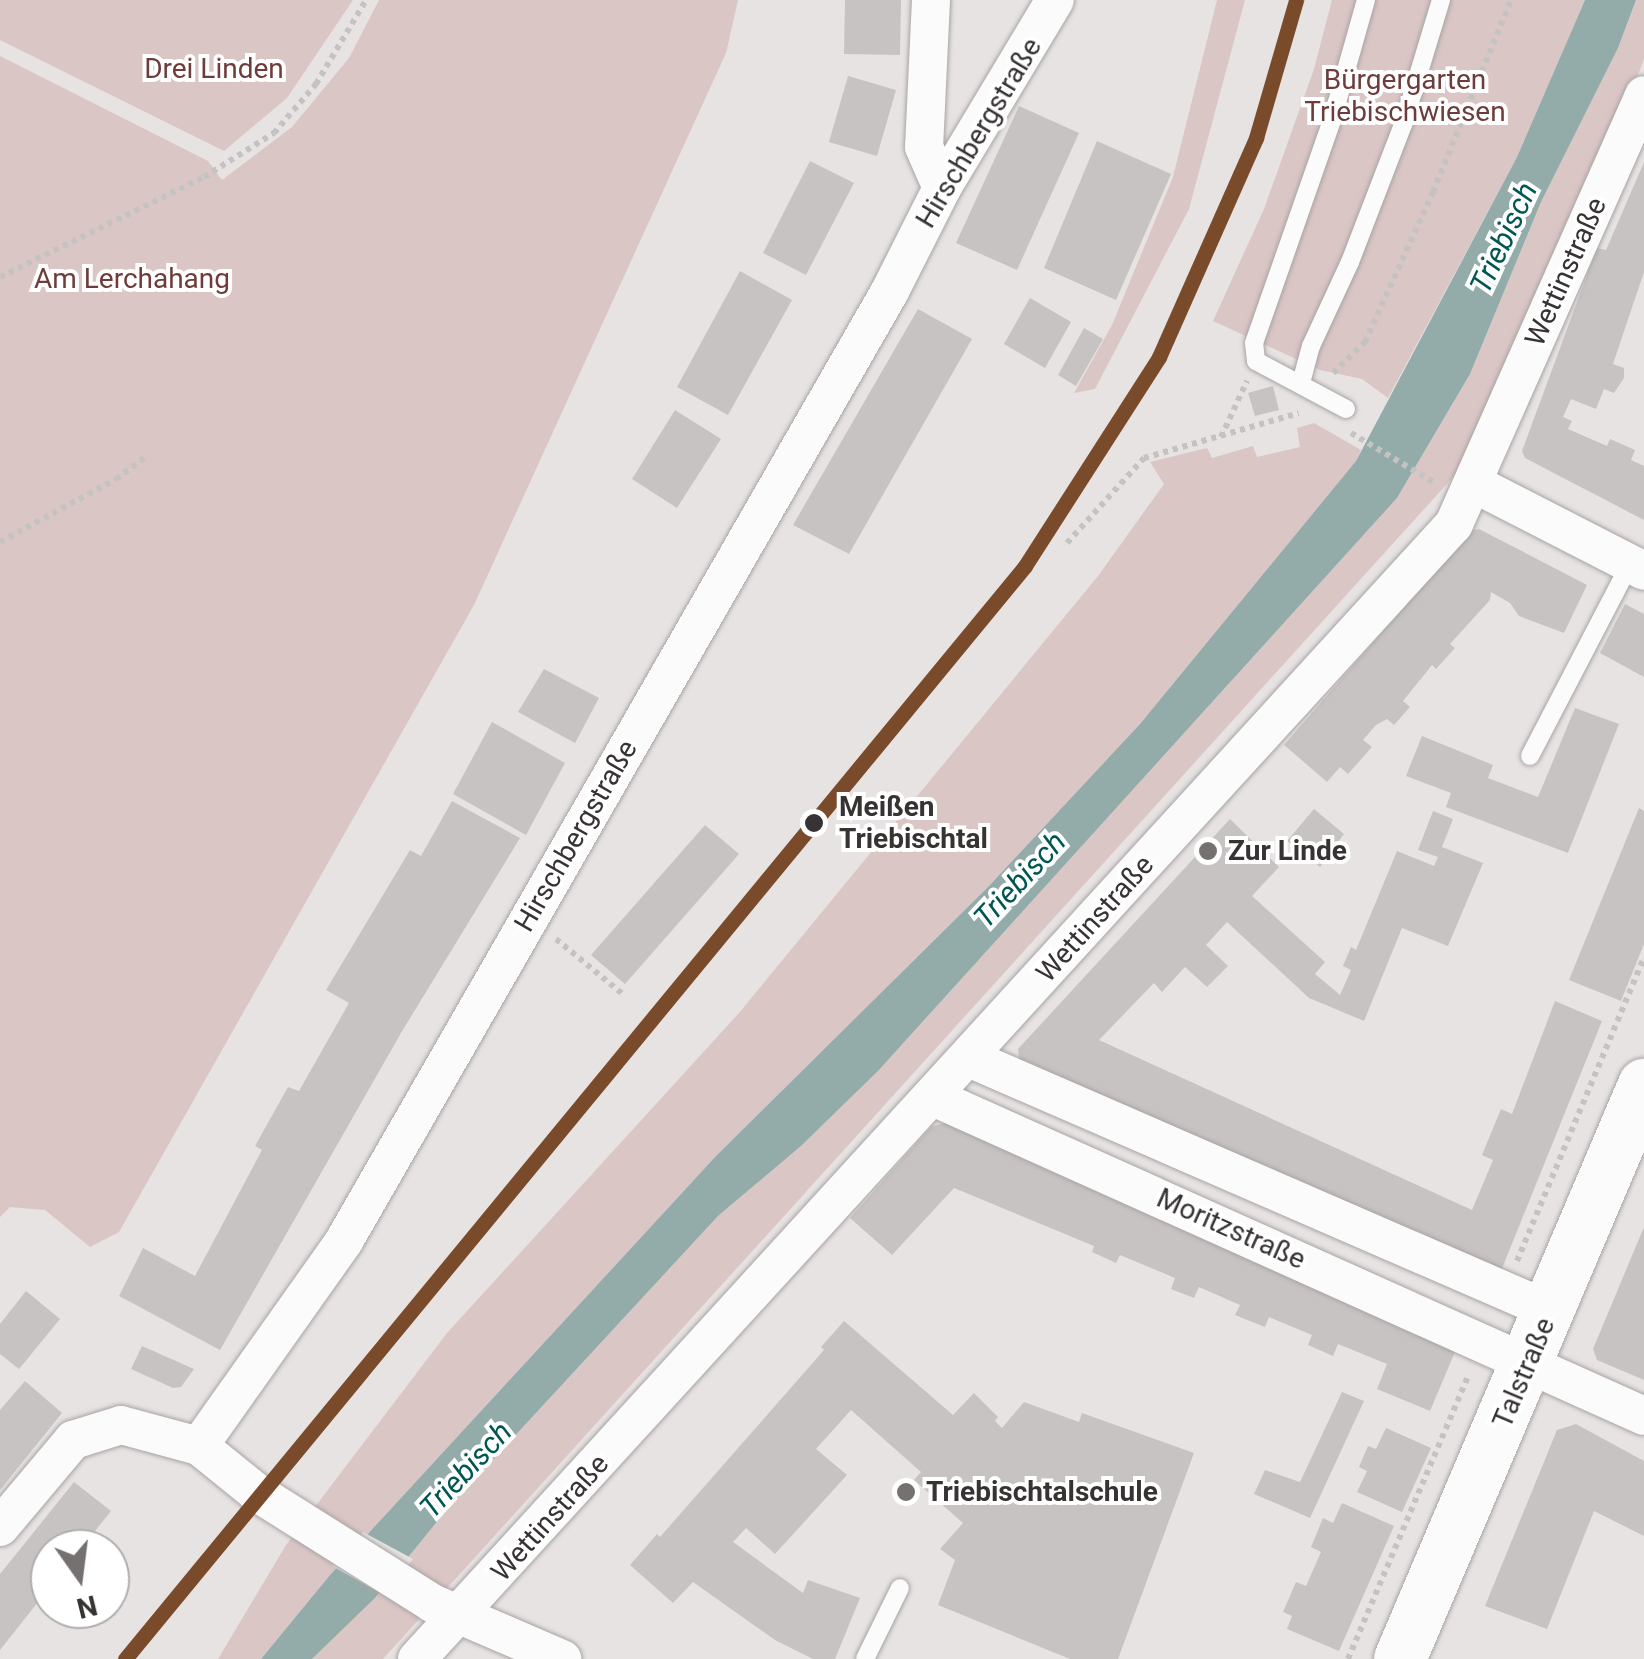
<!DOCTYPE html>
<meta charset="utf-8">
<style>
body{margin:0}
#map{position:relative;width:1644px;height:1659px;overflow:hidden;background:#e8e3e3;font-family:Roboto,sans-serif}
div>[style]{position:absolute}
.green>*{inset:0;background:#dac6c5}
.water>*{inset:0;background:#93acaa}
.pier>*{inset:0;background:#e8e3e3}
.building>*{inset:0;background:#c8c3c3}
.path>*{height:6px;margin-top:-3px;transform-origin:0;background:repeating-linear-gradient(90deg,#c5c3c2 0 5px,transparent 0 10px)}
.roads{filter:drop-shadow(0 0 2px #a8a4a4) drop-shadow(0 0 2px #a8a4a4)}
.service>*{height:18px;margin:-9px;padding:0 9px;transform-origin:9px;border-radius:9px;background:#fcfbfb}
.minor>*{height:38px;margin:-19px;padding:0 19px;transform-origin:19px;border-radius:19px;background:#fcfbfb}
.secondary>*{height:52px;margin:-26px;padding:0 26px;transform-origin:26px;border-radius:26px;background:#fcfbfb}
.rail-1>*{height:15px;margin:-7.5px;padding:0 7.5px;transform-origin:7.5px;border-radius:7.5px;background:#7a4b2a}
.dots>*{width:28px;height:28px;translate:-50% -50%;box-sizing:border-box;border:5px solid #fff;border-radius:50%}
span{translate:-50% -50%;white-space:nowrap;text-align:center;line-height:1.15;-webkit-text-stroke:8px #fff;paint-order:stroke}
.park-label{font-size:28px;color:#6e3c3a}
.street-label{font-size:28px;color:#363332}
.stop-label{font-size:28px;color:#363332;font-weight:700}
.left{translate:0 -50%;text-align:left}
.poi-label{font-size:28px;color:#363332;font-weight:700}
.water-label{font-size:30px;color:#005752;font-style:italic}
.north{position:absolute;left:30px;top:1529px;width:100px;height:100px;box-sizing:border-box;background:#fff;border:2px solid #afadad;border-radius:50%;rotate:166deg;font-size:28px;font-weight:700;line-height:40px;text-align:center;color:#363332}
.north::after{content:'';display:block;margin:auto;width:35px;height:45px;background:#747170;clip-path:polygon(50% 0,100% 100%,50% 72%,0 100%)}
</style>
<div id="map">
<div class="green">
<i style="clip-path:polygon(0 0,353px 0,287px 98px,224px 151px,0 40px)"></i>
<i style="clip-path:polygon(379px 0,738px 0,726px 53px,474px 605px,119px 1232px,90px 1247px,45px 1210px,10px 1207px,0 1217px,0 56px,208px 161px,222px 180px,292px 127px,349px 58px)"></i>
<i style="clip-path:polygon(1217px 0,1245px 0,1189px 209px,1095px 389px,1074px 393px,1112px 325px,1173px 177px)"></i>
<i style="clip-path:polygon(1332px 0,1585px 0,1517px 157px,1388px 398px,1362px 379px,1320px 370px,1213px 321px,1264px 209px,1314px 69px)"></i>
<i style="clip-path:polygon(1636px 0,1644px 0,1644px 59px,1638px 75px,1455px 475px,383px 1659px,312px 1659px,375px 1598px,449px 1507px,718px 1216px,801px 1146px,878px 1071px,1397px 498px,1470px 374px,1541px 202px,1618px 48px)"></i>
<i style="clip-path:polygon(1314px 423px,1361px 450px,1356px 461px,1140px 724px,988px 887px,716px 1156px,330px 1575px,261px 1659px,218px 1659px,286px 1545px,447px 1333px,739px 1013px,1098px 576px,1164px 484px,1150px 462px,1207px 448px,1212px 458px,1253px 446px,1257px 457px,1300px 447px,1297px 428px)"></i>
</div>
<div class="water">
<i style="clip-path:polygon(1585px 0,1636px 0,1618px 48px,1541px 202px,1470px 374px,1397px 498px,878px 1071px,801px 1146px,718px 1216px,449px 1507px,375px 1598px,312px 1659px,261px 1659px,330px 1575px,716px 1156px,988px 887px,1140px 724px,1356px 461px,1517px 157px)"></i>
</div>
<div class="pier">
<i style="clip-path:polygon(363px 1532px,413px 1559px,384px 1595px,332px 1566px)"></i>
</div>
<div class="building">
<i style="clip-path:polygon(845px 0,901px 0,900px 55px,844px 54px)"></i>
<i style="clip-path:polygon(848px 76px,896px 90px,877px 156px,829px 142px)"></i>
<i style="clip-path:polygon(1019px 106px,1079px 133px,1017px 270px,956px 243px)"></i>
<i style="clip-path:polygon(1097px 141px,1171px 174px,1116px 300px,1044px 268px)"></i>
<i style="clip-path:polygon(810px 161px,854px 183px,806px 275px,763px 253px)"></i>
<i style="clip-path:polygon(1644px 162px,1644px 272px,1613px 364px,1624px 368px,1624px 378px,1614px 393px,1604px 389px,1596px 409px,1571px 399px,1563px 417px,1572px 421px,1568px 429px,1607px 446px,1610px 439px,1635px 450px,1631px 460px,1644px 466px,1644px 520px,1525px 458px,1522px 451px,1597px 248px,1606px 250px)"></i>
<i style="clip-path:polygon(740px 271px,792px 300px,728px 415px,677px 387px)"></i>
<i style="clip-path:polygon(1030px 298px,1071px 322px,1045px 368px,1004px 344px)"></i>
<i style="clip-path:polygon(918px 309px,972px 339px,849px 554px,793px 525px)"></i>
<i style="clip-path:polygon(1084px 328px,1103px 339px,1076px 386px,1058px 375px)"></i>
<i style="clip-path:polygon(1273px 386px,1279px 410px,1255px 416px,1248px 393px)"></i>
<i style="clip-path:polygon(675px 410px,721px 439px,677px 508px,632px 479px)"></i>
<i style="clip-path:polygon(1479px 529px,1587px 585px,1564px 633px,1519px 616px,1510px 603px,1491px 592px,1490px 600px,1450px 644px,1455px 648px,1436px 669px,1432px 665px,1403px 701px,1410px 707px,1394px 725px,1387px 719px,1376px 725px,1363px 740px,1372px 747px,1348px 774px,1340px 767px,1327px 782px,1284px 745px,1470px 531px)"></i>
<i style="clip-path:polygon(1625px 604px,1644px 614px,1644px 677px,1600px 653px)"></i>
<i style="clip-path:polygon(544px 669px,599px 698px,575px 743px,518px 712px)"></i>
<i style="clip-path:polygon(1575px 708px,1619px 724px,1568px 853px,1446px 807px,1451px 793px,1406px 776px,1422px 736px,1493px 765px,1488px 778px,1538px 797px)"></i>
<i style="clip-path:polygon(492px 722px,565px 763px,526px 835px,453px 794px)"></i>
<i style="clip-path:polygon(452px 801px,520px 838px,401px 1033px,220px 1350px,119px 1296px,143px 1248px,195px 1276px,262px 1150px,255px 1146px,288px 1087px,299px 1091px,349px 1003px,326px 990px,410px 850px,421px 856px)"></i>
<i style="clip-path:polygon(1639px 808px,1644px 811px,1644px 944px,1621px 1001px,1569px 980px)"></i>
<i style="clip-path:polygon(1314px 809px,1344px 834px,1320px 867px,1287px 841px)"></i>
<i style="clip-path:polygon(1433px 811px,1453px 819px,1442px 847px,1483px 863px,1448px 946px,1402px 928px,1364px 1021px,1309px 998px,1227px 922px,1206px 945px,1228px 966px,1207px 987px,1185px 967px,1162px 992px,1154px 983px,1099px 1040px,1472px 1210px,1493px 1160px,1482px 1155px,1501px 1109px,1512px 1114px,1555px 1001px,1602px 1021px,1501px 1271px,1020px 1068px,1018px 1049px,1230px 819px,1279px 867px,1252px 896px,1325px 962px,1315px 974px,1340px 995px,1351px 970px,1343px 966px,1351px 947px,1356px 950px,1397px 851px,1434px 866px,1438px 857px,1418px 850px)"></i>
<i style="clip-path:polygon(705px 825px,739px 854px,625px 984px,591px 955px)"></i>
<i style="clip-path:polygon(946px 1123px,1460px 1340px,1430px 1411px,1377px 1389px,1387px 1364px,1338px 1344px,1333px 1356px,1308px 1345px,1312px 1335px,1269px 1317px,1265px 1327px,1235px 1315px,1240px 1305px,1199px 1287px,1194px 1298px,1171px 1289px,1175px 1278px,1120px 1255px,1116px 1263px,1092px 1252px,1094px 1246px,954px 1188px,892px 1255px,850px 1218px,932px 1126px)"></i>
<i style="clip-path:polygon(1644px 1227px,1644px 1380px,1597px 1360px,1593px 1349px)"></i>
<i style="clip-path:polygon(26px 1291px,60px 1319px,19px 1369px,0 1354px,0 1324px)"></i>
<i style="clip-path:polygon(844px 1321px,953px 1415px,974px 1393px,998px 1417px,995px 1421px,1002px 1428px,1024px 1402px,1079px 1422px,1082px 1413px,1194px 1453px,1118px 1659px,1070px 1659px,938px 1605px,955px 1560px,940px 1549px,963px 1523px,914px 1480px,921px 1472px,851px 1410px,816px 1449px,847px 1475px,775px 1554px,746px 1528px,733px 1542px,803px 1593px,808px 1580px,860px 1598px,835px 1659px,813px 1659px,775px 1640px,693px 1582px,673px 1603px,630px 1565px,657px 1534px,660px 1537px,824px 1350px,821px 1347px)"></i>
<i style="clip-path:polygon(142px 1346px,194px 1369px,181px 1387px,173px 1388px,131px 1369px)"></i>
<i style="clip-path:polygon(25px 1381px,62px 1413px,0 1490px,0 1410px)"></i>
<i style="clip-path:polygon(1342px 1392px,1364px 1401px,1310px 1518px,1254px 1494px,1265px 1470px,1300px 1482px)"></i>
<i style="clip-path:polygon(1576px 1424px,1644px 1461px,1644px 1536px,1594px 1511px,1547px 1629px,1485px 1606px,1557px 1430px)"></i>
<i style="clip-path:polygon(1386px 1428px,1431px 1448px,1402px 1512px,1357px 1492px,1367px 1471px,1359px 1467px,1368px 1446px,1376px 1449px)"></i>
<i style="clip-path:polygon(74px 1482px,111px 1511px,81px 1549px,50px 1549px,50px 1587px,0 1650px,0 1574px)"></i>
<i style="clip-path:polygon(1342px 1503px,1394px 1526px,1339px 1651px,1287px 1629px,1292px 1616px,1283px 1612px,1296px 1582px,1306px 1586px,1321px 1552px,1311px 1547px,1323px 1518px,1333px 1523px)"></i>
</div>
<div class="path">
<i style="left:0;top:277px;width:227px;rotate:-26.1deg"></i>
<i style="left:204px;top:177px;width:83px;rotate:-32.2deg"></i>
<i style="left:274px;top:133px;width:65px;rotate:-49.4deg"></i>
<i style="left:316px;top:84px;width:98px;rotate:-59.2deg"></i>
<i style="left:1333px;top:373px;width:45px;rotate:-44.1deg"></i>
<i style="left:1365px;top:342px;width:165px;rotate:-65.6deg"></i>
<i style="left:1433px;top:192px;width:207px;rotate:-67.9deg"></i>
<i style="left:1351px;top:433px;width:98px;rotate:30.8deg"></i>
<i style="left:1221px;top:437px;width:62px;rotate:-65.1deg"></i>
<i style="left:0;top:542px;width:132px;rotate:-28.5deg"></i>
<i style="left:116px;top:479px;width:40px;rotate:-37deg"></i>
<i style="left:1067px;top:543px;width:115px;rotate:-47.8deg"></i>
<i style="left:1144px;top:458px;width:161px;rotate:-16.2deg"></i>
<i style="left:556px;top:939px;width:88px;rotate:39.5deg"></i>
<i style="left:1517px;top:1261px;width:329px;rotate:-67.3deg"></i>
<i style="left:1348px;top:1659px;width:310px;rotate:-67deg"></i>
</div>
<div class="roads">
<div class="service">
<i style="left:1301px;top:383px;width:38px;rotate:-75deg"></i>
<i style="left:1311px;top:346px;width:93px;rotate:-65.1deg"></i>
<i style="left:1350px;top:262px;width:147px;rotate:-68.9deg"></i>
<i style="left:1403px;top:125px;width:131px;rotate:-73.1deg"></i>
<i style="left:1346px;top:409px;width:102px;rotate:-151.9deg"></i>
<i style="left:1256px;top:361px;width:18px;rotate:-96deg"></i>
<i style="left:1254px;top:343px;width:236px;rotate:-70.7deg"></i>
<i style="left:1332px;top:120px;width:125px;rotate:-74.2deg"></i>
<i style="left:1530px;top:756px;width:216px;rotate:-62.5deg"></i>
<i style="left:865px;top:1659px;width:79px;rotate:-63.8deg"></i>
</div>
<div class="minor">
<i style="left:931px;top:0;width:147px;rotate:92.7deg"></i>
<i style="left:924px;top:147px;width:45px;rotate:66.3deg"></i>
<i style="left:1473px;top:483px;width:192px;rotate:27.2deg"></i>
<i style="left:969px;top:1058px;width:635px;rotate:23.49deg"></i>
<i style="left:933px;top:1097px;width:779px;rotate:24.16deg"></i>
<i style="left:199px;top:1446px;width:251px;rotate:-54.7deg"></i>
<i style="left:344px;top:1241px;width:1096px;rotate:-60.11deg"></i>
<i style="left:890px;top:291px;width:115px;rotate:-63.2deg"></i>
<i style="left:942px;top:188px;width:219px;rotate:-59deg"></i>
<i style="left:0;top:1527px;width:114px;rotate:-50deg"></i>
<i style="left:73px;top:1440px;width:50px;rotate:-17.4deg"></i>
<i style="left:121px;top:1425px;width:81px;rotate:15.1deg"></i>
<i style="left:199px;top:1446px;width:73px;rotate:38.9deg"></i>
<i style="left:256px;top:1492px;width:208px;rotate:32.2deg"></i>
<i style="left:432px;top:1603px;width:142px;rotate:23.3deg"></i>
<i style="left:417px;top:1659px;width:1537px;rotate:-47.58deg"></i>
<i style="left:1454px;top:524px;width:469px;rotate:-66.1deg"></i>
</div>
<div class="secondary">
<i style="left:1400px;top:1659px;width:624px;rotate:-66.97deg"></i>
</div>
</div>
<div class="rail-1">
<i style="left:125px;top:1659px;width:1416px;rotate:-50.53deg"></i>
<i style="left:1025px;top:566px;width:248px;rotate:-57.3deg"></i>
<i style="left:1159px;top:357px;width:240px;rotate:-66.1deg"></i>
<i style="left:1256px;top:138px;width:144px;rotate:-73.8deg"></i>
</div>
<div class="dots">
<i style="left:814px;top:823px;background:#363332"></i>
<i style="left:1208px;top:851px;background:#747170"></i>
<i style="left:906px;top:1492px;background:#747170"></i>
</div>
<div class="park-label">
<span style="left:214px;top:69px">Drei Linden</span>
<span style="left:1405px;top:96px">Bürgergarten<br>Triebischwiesen</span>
<span style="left:132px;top:279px">Am Lerchahang</span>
</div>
<div class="street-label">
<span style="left:979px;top:133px;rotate:-59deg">Hirschbergstraße</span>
<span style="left:1566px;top:272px;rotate:-66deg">Wettinstraße</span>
<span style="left:576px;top:836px;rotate:-60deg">Hirschbergstraße</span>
<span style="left:1095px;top:919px;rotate:-48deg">Wettinstraße</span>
<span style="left:1231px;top:1229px;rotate:24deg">Moritzstraße</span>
<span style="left:1524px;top:1373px;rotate:-67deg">Talstraße</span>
<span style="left:550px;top:1518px;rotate:-48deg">Wettinstraße</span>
</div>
<div class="stop-label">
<span class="left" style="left:839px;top:823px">Meißen<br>Triebischtal</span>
</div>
<div class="poi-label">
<span class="left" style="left:1228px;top:851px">Zur Linde</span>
<span class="left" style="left:926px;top:1492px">Triebischtalschule</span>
</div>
<div class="water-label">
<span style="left:1504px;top:238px;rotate:-65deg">Triebisch</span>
<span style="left:1020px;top:880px;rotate:-47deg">Triebisch</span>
<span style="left:466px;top:1470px;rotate:-47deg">Triebisch</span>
</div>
<div class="north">N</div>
</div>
